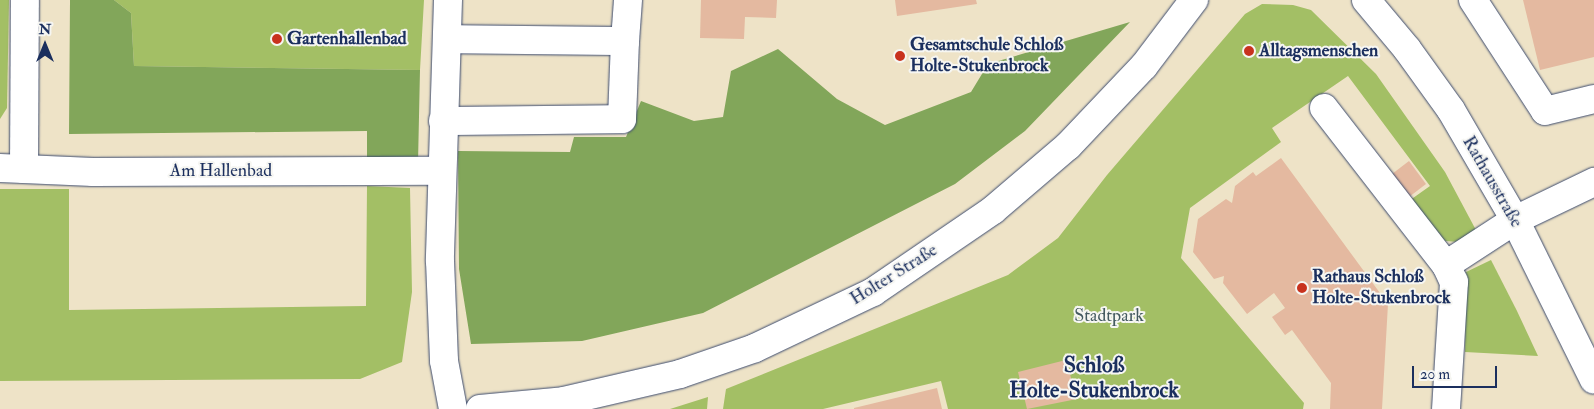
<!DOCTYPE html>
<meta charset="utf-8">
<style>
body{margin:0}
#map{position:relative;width:1594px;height:409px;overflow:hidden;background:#eee3c7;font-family:"IM FELL Double Pica",serif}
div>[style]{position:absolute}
.green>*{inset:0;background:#a3bf65}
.forest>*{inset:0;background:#82a65a}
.building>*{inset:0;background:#e4b9a0}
.roads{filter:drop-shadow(0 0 1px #3b4a6e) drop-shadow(0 0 1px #3b4a6e)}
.minor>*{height:28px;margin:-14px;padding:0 14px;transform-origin:14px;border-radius:14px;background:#fff}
.dots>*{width:14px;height:14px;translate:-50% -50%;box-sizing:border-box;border:2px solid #f6f6f2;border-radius:50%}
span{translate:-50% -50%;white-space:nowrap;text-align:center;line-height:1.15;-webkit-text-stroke:4px #f6f6f2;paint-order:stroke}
.poi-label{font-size:18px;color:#1b2f5e;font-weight:700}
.left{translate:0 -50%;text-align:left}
.street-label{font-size:18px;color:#1b2f5e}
.park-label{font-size:18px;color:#445a60}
.district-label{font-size:22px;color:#1b2f5e;font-weight:700}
.north{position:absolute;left:20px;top:20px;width:50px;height:50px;-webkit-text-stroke:4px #f6f6f2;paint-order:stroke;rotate:0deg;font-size:14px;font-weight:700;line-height:20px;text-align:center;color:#1b2f5e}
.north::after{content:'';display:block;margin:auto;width:18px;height:22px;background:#1b2f5e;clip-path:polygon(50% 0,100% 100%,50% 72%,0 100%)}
.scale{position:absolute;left:1412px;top:366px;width:85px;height:22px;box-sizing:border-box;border:2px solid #1b2f5e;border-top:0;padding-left:6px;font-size:15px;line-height:18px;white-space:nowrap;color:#1b2f5e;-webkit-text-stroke:4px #f6f6f2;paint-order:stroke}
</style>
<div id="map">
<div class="green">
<i style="clip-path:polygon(0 0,9px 0,7px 108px,0 119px)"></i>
<i style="clip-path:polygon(114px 0,424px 0,420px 70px,134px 66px,131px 13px)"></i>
<i style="clip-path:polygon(1262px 4px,1293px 5px,1311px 10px,1376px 74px,1445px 172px,1477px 232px,1459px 242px,1432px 240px,1406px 203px,1430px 186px,1348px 76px,1272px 128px,1281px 142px,1190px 208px,1181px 258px,1304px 403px,1303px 409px,948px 409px,941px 381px,823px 409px,723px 409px,726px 389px,1008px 275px,1058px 238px,1107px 175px,1245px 14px)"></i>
<i style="clip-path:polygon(367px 186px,410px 188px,412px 292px,402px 362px,360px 379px,0 381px,0 189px,69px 189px,69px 310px,366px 306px)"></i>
<i style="clip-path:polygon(1491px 260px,1517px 311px,1538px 356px,1465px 352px,1466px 272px)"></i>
<i style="clip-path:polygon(708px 397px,707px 409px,670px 409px)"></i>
</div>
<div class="forest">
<i style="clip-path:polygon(70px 0,114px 0,131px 13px,134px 66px,420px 70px,418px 163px,367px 159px,367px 131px,69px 134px)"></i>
<i style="clip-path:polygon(1130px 22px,1025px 131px,955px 184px,703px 313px,582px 341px,471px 344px,459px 269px,458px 151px,570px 152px,574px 137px,626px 137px,641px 101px,694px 121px,723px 117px,731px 71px,778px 49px,837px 99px,885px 125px,971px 92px,988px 64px)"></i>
</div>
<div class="building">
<i style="clip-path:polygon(701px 0,777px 0,776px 18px,745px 17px,744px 39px,700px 38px)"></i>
<i style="clip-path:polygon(895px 0,976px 0,977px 4px,897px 16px)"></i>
<i style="clip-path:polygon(1523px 0,1594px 0,1594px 57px,1540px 70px)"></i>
<i style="clip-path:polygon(1281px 158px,1388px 304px,1382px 409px,1330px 409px,1331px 383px,1292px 330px,1285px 335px,1272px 317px,1285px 308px,1274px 293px,1247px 314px,1223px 283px,1224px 276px,1214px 279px,1193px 252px,1198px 219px,1226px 199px,1232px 203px,1235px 186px,1253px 172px,1256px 176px)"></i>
<i style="clip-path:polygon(1409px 161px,1426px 184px,1409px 197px,1392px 174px)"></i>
<i style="clip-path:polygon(1066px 360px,1077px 399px,1027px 409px,1018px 372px)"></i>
<i style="clip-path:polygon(937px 388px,942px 409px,854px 409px,854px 408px)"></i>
</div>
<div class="roads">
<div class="minor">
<i style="left:448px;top:0;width:261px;rotate:91.8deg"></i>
<i style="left:440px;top:261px;width:100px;rotate:87.7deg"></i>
<i style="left:444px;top:361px;width:49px;rotate:79.4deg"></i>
<i style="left:1366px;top:0;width:64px;rotate:50.1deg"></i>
<i style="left:1407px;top:49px;width:75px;rotate:54.2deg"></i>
<i style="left:1451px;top:110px;width:127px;rotate:59.8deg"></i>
<i style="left:1515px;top:220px;width:178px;rotate:63.7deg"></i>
<i style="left:1473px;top:0;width:132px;rotate:57deg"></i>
<i style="left:1545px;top:111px;width:50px;rotate:-13.8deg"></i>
<i style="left:625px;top:41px;width:41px;rotate:-85.8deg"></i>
<i style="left:1324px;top:108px;width:199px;rotate:52.2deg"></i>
<i style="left:1446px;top:265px;width:82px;rotate:-33.1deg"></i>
<i style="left:1515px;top:220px;width:88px;rotate:-25.7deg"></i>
<i style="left:443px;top:121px;width:179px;rotate:-0.6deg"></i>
<i style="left:622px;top:119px;width:78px;rotate:-87.8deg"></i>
<i style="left:625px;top:41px;width:177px;rotate:-179.4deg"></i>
<i style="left:0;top:168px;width:93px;rotate:2.5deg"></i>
<i style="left:93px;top:172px;width:349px;rotate:-0.2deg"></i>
<i style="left:24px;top:169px;width:169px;rotate:-89.7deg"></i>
<i style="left:1446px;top:265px;width:19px;rotate:65deg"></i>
<i style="left:1454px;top:282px;width:127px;rotate:93.6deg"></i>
<i style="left:480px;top:409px;width:84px;rotate:-5.4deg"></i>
<i style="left:564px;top:401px;width:119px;rotate:-13.1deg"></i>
<i style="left:680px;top:374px;width:79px;rotate:-19.1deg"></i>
<i style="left:755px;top:348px;width:131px;rotate:-25.4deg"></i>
<i style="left:873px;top:292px;width:145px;rotate:-34.3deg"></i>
<i style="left:993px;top:210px;width:99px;rotate:-40.5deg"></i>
<i style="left:1068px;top:146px;width:110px;rotate:-46.5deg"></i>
<i style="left:1144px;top:66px;width:83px;rotate:-52.9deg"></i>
</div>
</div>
<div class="dots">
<i style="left:277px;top:39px;background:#c8321e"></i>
<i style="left:1249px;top:51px;background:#c8321e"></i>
<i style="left:900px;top:56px;background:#c8321e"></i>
<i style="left:1302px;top:288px;background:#c8321e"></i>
</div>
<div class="poi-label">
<span class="left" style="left:287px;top:39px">Gartenhallenbad</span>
<span class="left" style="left:910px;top:56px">Gesamtschule Schloß<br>Holte-Stukenbrock</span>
<span class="left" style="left:1259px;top:51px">Alltagsmenschen</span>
<span class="left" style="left:1312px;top:288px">Rathaus Schloß<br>Holte-Stukenbrock</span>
</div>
<div class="street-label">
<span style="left:221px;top:171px">Am Hallenbad</span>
<span style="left:1492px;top:182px;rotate:60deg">Rathausstraße</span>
<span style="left:894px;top:275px;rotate:-32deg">Holter Straße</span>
</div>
<div class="park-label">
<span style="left:1109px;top:316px">Stadtpark</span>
</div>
<div class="district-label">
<span style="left:1094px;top:378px">Schloß<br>Holte-Stukenbrock</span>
</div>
<div class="north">N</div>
<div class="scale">20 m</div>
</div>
